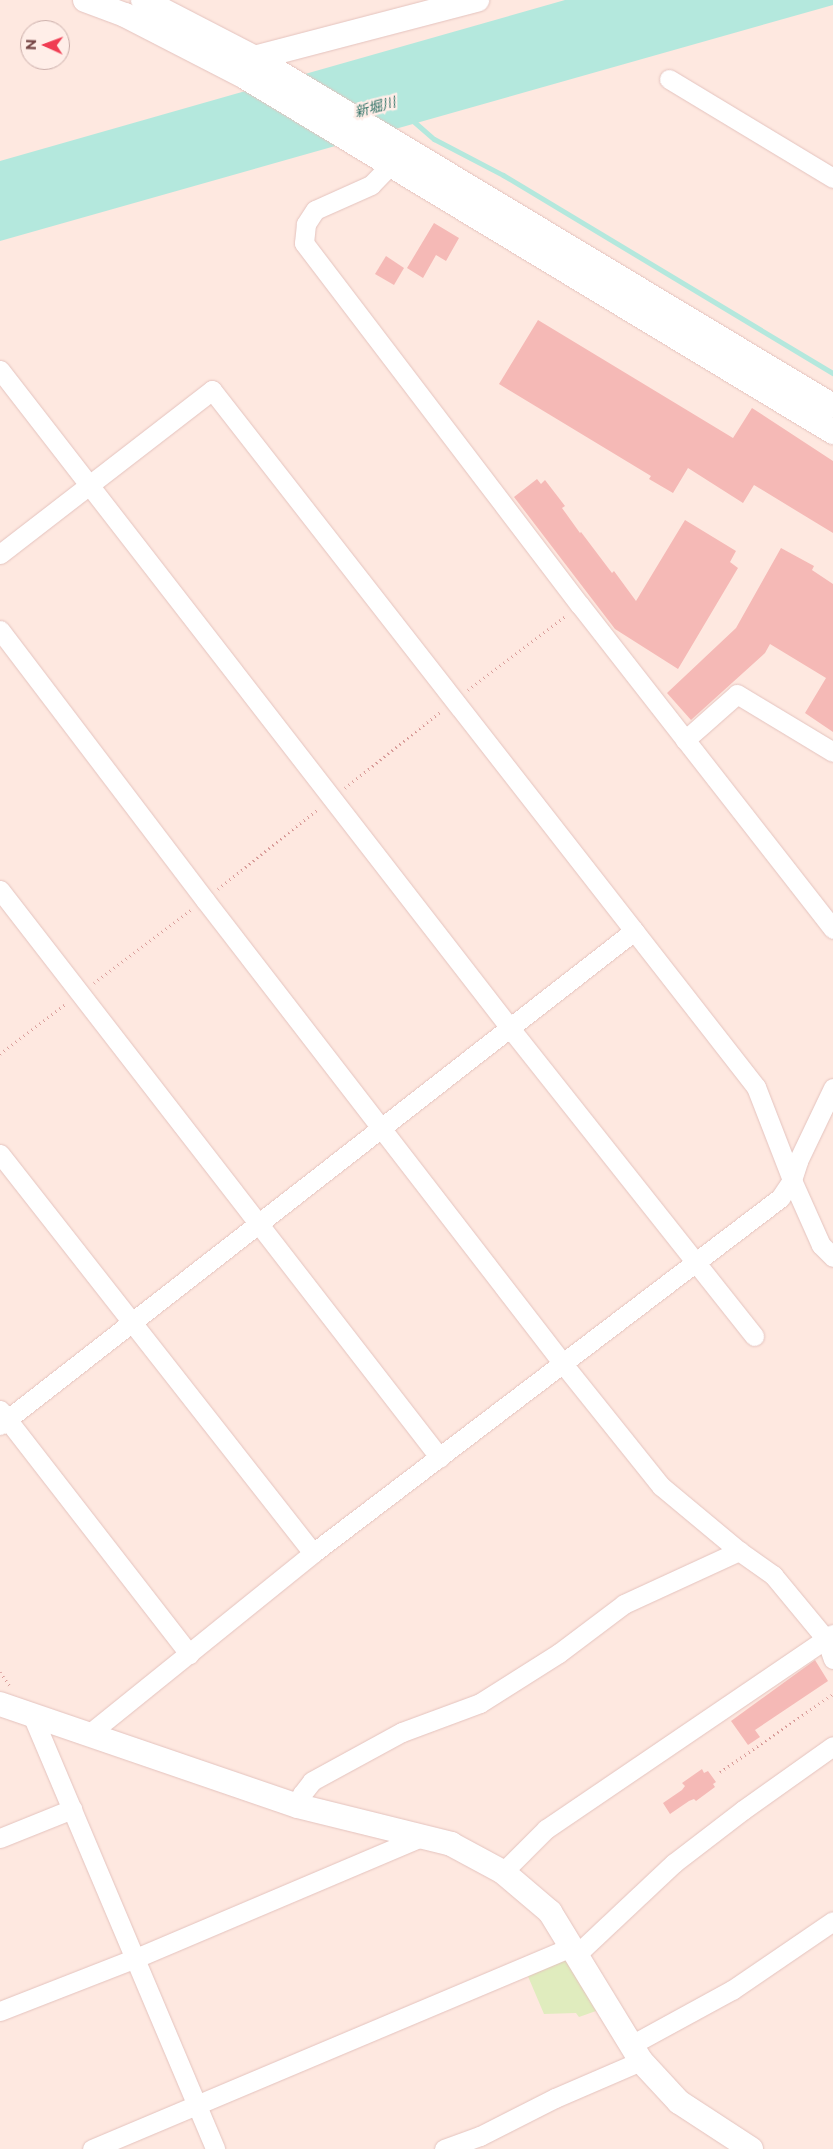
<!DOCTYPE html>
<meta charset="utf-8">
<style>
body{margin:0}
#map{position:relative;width:833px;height:2149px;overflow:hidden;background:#fee8e0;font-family:Montserrat,"Noto Sans JP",sans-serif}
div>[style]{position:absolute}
.green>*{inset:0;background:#e0ecbe}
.water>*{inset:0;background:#b4e8dd}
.stream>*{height:5px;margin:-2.5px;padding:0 2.5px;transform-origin:2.5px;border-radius:2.5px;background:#b4e8dd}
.building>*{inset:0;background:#f5b9b6}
.path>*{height:3px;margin-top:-1.5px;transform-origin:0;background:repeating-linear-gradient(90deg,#d99c99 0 1px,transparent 0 5px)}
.roads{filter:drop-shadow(0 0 1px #e4c3be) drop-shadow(0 0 1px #e4c3be)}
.minor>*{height:19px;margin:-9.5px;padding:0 9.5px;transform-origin:9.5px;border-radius:9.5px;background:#fff}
.tertiary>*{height:24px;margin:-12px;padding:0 12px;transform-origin:12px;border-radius:12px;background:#fff}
span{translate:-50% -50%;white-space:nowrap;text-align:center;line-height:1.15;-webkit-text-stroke:4.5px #ffeee8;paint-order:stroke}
.water-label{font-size:14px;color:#36756a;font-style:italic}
.north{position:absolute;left:20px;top:20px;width:50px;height:50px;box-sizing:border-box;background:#ffeee8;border:1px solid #c8aba7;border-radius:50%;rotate:272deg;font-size:14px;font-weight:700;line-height:20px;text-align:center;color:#764646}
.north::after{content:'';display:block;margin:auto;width:18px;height:22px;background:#f03d53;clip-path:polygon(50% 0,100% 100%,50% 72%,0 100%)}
</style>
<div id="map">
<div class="green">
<i style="clip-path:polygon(567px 1957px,596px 2011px,579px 2017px,576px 2013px,544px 2014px,527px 1974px)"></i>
</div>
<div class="water">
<i style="clip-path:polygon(565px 0,833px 0,833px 5px,0 241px,0 161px)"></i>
</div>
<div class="stream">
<i style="left:412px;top:120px;width:29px;rotate:41deg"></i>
<i style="left:434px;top:139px;width:78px;rotate:27.6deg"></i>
<i style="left:503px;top:175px;width:385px;rotate:31deg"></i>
</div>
<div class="building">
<i style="clip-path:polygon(434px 223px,459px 238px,446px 261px,436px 255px,423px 278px,407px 268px)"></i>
<i style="clip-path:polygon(386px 256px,404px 268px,394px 285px,375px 274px)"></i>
<i style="clip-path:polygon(538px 320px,733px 438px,752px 408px,833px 461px,833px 533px,754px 485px,743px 503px,688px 468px,673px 493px,649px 479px,651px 476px,499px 384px)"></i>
<i style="clip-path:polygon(537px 479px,541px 484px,545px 480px,565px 506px,562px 508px,580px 533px,581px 532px,612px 573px,614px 571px,636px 601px,685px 520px,736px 551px,730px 562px,738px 568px,678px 669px,615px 629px,514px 497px)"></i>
<i style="clip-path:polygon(781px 548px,814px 566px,812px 570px,833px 584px,833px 732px,805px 713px,826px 678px,770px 644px,765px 653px,691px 720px,667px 693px,736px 628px)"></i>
<i style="clip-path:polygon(815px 1660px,828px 1681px,755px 1730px,760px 1737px,748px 1745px,731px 1721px)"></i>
<i style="clip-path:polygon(702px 1769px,704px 1773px,708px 1771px,716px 1782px,713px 1784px,715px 1787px,696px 1801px,694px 1799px,689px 1801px,670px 1814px,663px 1803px,682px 1790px,685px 1786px,682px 1783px)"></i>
</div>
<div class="path">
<i style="left:468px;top:690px;width:124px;rotate:-37.1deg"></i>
<i style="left:345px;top:788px;width:123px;rotate:-38.7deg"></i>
<i style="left:218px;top:889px;width:128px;rotate:-38.7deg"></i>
<i style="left:94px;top:983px;width:121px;rotate:-37deg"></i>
<i style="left:0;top:1054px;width:84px;rotate:-37.3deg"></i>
<i style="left:0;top:1672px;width:16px;rotate:55deg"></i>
<i style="left:720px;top:1772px;width:137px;rotate:-34.6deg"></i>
</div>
<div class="roads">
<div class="minor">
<i style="left:669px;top:79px;width:192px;rotate:31.1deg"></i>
<i style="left:399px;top:156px;width:40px;rotate:134deg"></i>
<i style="left:371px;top:185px;width:61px;rotate:155.9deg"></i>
<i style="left:315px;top:210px;width:17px;rotate:123deg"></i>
<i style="left:306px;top:224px;width:19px;rotate:96deg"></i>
<i style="left:304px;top:243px;width:455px;rotate:52.7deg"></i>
<i style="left:580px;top:605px;width:411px;rotate:52deg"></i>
<i style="left:0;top:370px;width:833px;rotate:52.22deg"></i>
<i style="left:510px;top:1028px;width:393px;rotate:51.6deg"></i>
<i style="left:0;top:554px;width:268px;rotate:-37.7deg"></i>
<i style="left:212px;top:390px;width:884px;rotate:52.03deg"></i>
<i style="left:756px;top:1087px;width:100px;rotate:68.8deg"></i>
<i style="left:792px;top:1180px;width:71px;rotate:66deg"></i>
<i style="left:821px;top:1245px;width:17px;rotate:45deg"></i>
<i style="left:0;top:630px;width:339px;rotate:52.8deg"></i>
<i style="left:205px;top:900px;width:587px;rotate:52.33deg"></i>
<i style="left:564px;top:1365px;width:155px;rotate:51.3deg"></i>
<i style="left:661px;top:1486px;width:102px;rotate:39.8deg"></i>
<i style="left:739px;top:1551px;width:42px;rotate:35.2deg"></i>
<i style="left:773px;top:1575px;width:83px;rotate:50.4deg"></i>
<i style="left:826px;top:1639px;width:21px;rotate:71deg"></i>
<i style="left:685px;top:740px;width:69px;rotate:-41.5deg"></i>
<i style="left:737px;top:694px;width:112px;rotate:31.1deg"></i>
<i style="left:0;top:890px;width:718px;rotate:52.24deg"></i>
<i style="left:0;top:1154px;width:507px;rotate:51.89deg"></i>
<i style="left:0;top:1410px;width:309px;rotate:52.2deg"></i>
<i style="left:0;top:1425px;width:804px;rotate:-37.93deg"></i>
<i style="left:32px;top:1715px;width:471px;rotate:67.1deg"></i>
<i style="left:89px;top:1734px;width:288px;rotate:-38.9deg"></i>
<i style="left:313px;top:1553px;width:587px;rotate:-37.24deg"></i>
<i style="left:780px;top:1198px;width:22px;rotate:-56deg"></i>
<i style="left:792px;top:1180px;width:20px;rotate:-72deg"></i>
<i style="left:798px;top:1161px;width:81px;rotate:-64.4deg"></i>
<i style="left:298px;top:1806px;width:13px;rotate:-72deg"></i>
<i style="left:302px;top:1794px;width:16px;rotate:-52deg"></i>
<i style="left:312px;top:1781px;width:102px;rotate:-28.6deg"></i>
<i style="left:402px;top:1732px;width:83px;rotate:-20.4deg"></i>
<i style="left:480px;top:1703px;width:93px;rotate:-32.3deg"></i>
<i style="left:559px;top:1653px;width:81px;rotate:-37deg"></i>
<i style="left:624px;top:1604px;width:127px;rotate:-24.7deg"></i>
<i style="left:0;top:1838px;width:78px;rotate:-21.9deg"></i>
<i style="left:503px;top:1872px;width:61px;rotate:-45deg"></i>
<i style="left:546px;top:1829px;width:347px;rotate:-34.2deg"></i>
<i style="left:576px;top:1955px;width:134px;rotate:-43.2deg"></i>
<i style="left:674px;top:1863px;width:87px;rotate:-37.5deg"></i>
<i style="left:743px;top:1810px;width:110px;rotate:-35.4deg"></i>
<i style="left:0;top:2011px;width:146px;rotate:-21.3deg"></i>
<i style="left:136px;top:1958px;width:313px;rotate:-23deg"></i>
<i style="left:631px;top:2045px;width:115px;rotate:-28.6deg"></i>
<i style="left:732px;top:1990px;width:122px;rotate:-34.3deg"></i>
<i style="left:92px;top:2149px;width:520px;rotate:-22.87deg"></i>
<i style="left:444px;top:2149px;width:38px;rotate:-20deg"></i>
<i style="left:480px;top:2136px;width:84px;rotate:-26.9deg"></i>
<i style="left:555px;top:2098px;width:94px;rotate:-23.3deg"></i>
</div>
<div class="tertiary">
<i style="left:85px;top:0;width:43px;rotate:20.6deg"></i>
<i style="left:125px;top:15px;width:135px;rotate:27.3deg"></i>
<i style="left:245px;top:77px;width:687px;rotate:31.12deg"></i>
<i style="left:143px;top:0;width:126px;rotate:27.4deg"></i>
<i style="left:255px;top:58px;width:675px;rotate:31.05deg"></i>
<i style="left:246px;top:60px;width:239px;rotate:-14.6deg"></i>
<i style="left:0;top:1704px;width:315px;rotate:18.9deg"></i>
<i style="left:298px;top:1806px;width:158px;rotate:13.9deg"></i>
<i style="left:451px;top:1844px;width:59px;rotate:28.3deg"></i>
<i style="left:503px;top:1872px;width:62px;rotate:40.4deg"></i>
<i style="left:550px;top:1912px;width:175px;rotate:58.6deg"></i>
<i style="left:641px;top:2061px;width:56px;rotate:47.2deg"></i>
<i style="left:679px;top:2102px;width:86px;rotate:33.1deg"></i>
</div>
</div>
<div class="water-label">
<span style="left:375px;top:107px;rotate:-15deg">新堀川</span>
</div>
<div class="north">N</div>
</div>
